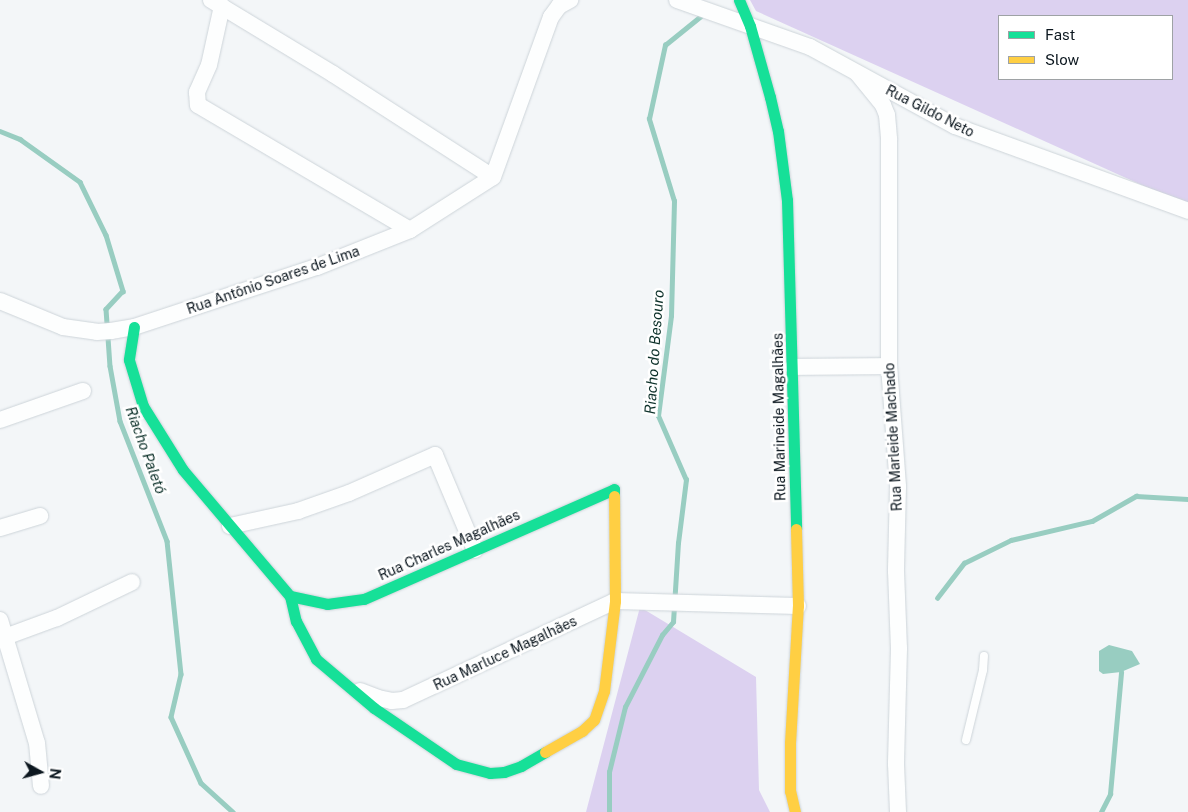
<!DOCTYPE html>
<meta charset="utf-8">
<style>
body{margin:0}
#map{position:relative;width:1188px;height:812px;overflow:hidden;background:#f3f6f8;font-family:"Public Sans",sans-serif}
div>[style]{position:absolute}
.forest>*{inset:0;background:#dcd1f0}
.water>*{inset:0;background:#98cdc1}
.stream>*{height:4.5px;margin:-2.25px;padding:0 2.25px;transform-origin:2.25px;border-radius:2.25px;background:#98cdc1}
.roads{filter:drop-shadow(0 0 1px #cdd4d9) drop-shadow(0 0 1px #cdd4d9)}
.lane>*{height:8px;margin:-4px;padding:0 4px;transform-origin:4px;border-radius:4px;background:#fdfefe}
.street>*{height:16px;margin:-8px;padding:0 8px;transform-origin:8px;border-radius:8px;background:#fdfefe}
.fast>*{height:11px;margin:-5.5px;padding:0 5.5px;transform-origin:5.5px;border-radius:5.5px;background:#16e098}
.slow>*{height:11px;margin:-5.5px;padding:0 5.5px;transform-origin:5.5px;border-radius:5.5px;background:#ffcf43}
span{translate:-50% -50%;white-space:nowrap;text-align:center;line-height:1.15;-webkit-text-stroke:5px #fff;paint-order:stroke}
.street-label{font-size:14px;color:#0c171f}
.water-label{font-size:15px;color:#0d312a;font-style:italic}
.legend{position:absolute;left:998px;top:15px;width:175px;height:65px;box-sizing:border-box;background:#fff;border:1px solid #9ea2a5;margin:0;padding:6px 9px;list-style:none;font-size:15px;color:#0c171f}
.legend li{display:flex;align-items:center;gap:10px;height:25px}
.legend b{width:25px;border:1px solid #9ea2a5}
.north{position:absolute;left:15px;top:747px;width:50px;height:50px;-webkit-text-stroke:4px #fff;paint-order:stroke;rotate:97deg;font-size:14px;font-weight:700;line-height:20px;text-align:center;color:#0c171f}
.north::after{content:'';display:block;margin:auto;width:18px;height:22px;background:#0c171f;clip-path:polygon(50% 0,100% 100%,50% 72%,0 100%)}
</style>
<div id="map">
<div class="forest">
<i style="clip-path:polygon(evenodd,750px 0,1188px 0,1188px 206px,756px 11px,750px 0,999px 16px,1172px 16px,1172px 79px,999px 79px,999px 16px)"></i>
<i style="clip-path:polygon(640px 607px,756px 677px,759px 790px,770px 812px,586px 812px)"></i>
</div>
<div class="water">
<i style="clip-path:polygon(1109px 645px,1132px 651px,1140px 664px,1121px 672px,1103px 674px,1099px 671px,1099px 651px)"></i>
</div>
<div class="stream">
<i style="left:0;top:131px;width:22px;rotate:22deg"></i>
<i style="left:20px;top:139px;width:74px;rotate:35.6deg"></i>
<i style="left:80px;top:182px;width:59px;rotate:63.9deg"></i>
<i style="left:106px;top:235px;width:59px;rotate:73.1deg"></i>
<i style="left:123px;top:291px;width:25px;rotate:133deg"></i>
<i style="left:106px;top:309px;width:57px;rotate:86deg"></i>
<i style="left:110px;top:366px;width:56px;rotate:79.7deg"></i>
<i style="left:120px;top:421px;width:129px;rotate:68.6deg"></i>
<i style="left:167px;top:541px;width:134px;rotate:84deg"></i>
<i style="left:181px;top:674px;width:44px;rotate:103.1deg"></i>
<i style="left:171px;top:717px;width:72px;rotate:65.6deg"></i>
<i style="left:201px;top:783px;width:43px;rotate:42.2deg"></i>
<i style="left:937px;top:598px;width:44px;rotate:-52.4deg"></i>
<i style="left:964px;top:563px;width:52px;rotate:-26.1deg"></i>
<i style="left:1011px;top:540px;width:83px;rotate:-13.2deg"></i>
<i style="left:1092px;top:521px;width:51px;rotate:-29.6deg"></i>
<i style="left:1136px;top:496px;width:52px;rotate:3.3deg"></i>
<i style="left:609px;top:812px;width:40px;rotate:-90deg"></i>
<i style="left:609px;top:772px;width:67px;rotate:-76.2deg"></i>
<i style="left:625px;top:707px;width:81px;rotate:-62.8deg"></i>
<i style="left:662px;top:635px;width:17px;rotate:-50deg"></i>
<i style="left:673px;top:622px;width:79px;rotate:-86.4deg"></i>
<i style="left:678px;top:543px;width:64px;rotate:-82.8deg"></i>
<i style="left:686px;top:480px;width:70px;rotate:-113.6deg"></i>
<i style="left:658px;top:416px;width:101px;rotate:-82.6deg"></i>
<i style="left:671px;top:316px;width:115px;rotate:-88.5deg"></i>
<i style="left:674px;top:201px;width:86px;rotate:-107deg"></i>
<i style="left:649px;top:119px;width:76px;rotate:-77.8deg"></i>
<i style="left:665px;top:45px;width:46px;rotate:-38.9deg"></i>
<i style="left:1101px;top:812px;width:20px;rotate:-63deg"></i>
<i style="left:1110px;top:794px;width:122px;rotate:-84.8deg"></i>
</div>
<div class="roads">
<div class="lane">
<i style="left:966px;top:740px;width:72px;rotate:-76.3deg"></i>
<i style="left:983px;top:670px;width:14px;rotate:-86deg"></i>
</div>
<div class="street">
<i style="left:211px;top:0;width:143px;rotate:31.2deg"></i>
<i style="left:333px;top:74px;width:190px;rotate:32.8deg"></i>
<i style="left:677px;top:0;width:141px;rotate:19.5deg"></i>
<i style="left:810px;top:47px;width:165px;rotate:28.6deg"></i>
<i style="left:955px;top:126px;width:248px;rotate:20deg"></i>
<i style="left:222px;top:6px;width:60px;rotate:102.4deg"></i>
<i style="left:209px;top:65px;width:30px;rotate:114deg"></i>
<i style="left:197px;top:92px;width:13px;rotate:86deg"></i>
<i style="left:198px;top:105px;width:246px;rotate:30.5deg"></i>
<i style="left:857px;top:73px;width:41px;rotate:50.9deg"></i>
<i style="left:883px;top:105px;width:11px;rotate:68deg"></i>
<i style="left:887px;top:115px;width:25px;rotate:85deg"></i>
<i style="left:889px;top:140px;width:226px;rotate:90deg"></i>
<i style="left:889px;top:366px;width:121px;rotate:85.7deg"></i>
<i style="left:898px;top:487px;width:84px;rotate:91.4deg"></i>
<i style="left:896px;top:571px;width:77px;rotate:87.8deg"></i>
<i style="left:899px;top:648px;width:116px;rotate:91.5deg"></i>
<i style="left:896px;top:764px;width:48px;rotate:87.6deg"></i>
<i style="left:0;top:301px;width:68px;rotate:22.4deg"></i>
<i style="left:63px;top:327px;width:34px;rotate:8deg"></i>
<i style="left:97px;top:332px;width:14px;rotate:-4deg"></i>
<i style="left:111px;top:331px;width:23px;rotate:-10deg"></i>
<i style="left:134px;top:327px;width:193px;rotate:-18.2deg"></i>
<i style="left:317px;top:267px;width:100px;rotate:-21.7deg"></i>
<i style="left:410px;top:230px;width:98px;rotate:-32.6deg"></i>
<i style="left:493px;top:177px;width:170px;rotate:-70.1deg"></i>
<i style="left:551px;top:17px;width:14px;rotate:-54deg"></i>
<i style="left:559px;top:6px;width:13px;rotate:-29deg"></i>
<i style="left:793px;top:367px;width:96px;rotate:-0.6deg"></i>
<i style="left:0;top:420px;width:88px;rotate:-19.3deg"></i>
<i style="left:230px;top:526px;width:70px;rotate:-12.4deg"></i>
<i style="left:298px;top:511px;width:54px;rotate:-19.4deg"></i>
<i style="left:349px;top:493px;width:94px;rotate:-23.8deg"></i>
<i style="left:435px;top:455px;width:103px;rotate:67.2deg"></i>
<i style="left:0;top:528px;width:42px;rotate:-16.7deg"></i>
<i style="left:0;top:620px;width:128px;rotate:73.3deg"></i>
<i style="left:37px;top:743px;width:43px;rotate:84.7deg"></i>
<i style="left:5px;top:637px;width:55px;rotate:-20.1deg"></i>
<i style="left:57px;top:618px;width:83px;rotate:-25.6deg"></i>
<i style="left:360px;top:691px;width:19px;rotate:21deg"></i>
<i style="left:378px;top:698px;width:14px;rotate:12deg"></i>
<i style="left:392px;top:701px;width:11px;rotate:-5deg"></i>
<i style="left:403px;top:700px;width:234px;rotate:-25deg"></i>
<i style="left:615px;top:601px;width:183px;rotate:1.6deg"></i>
</div>
<div class="fast">
<i style="left:739px;top:0;width:28px;rotate:67deg"></i>
<i style="left:750px;top:26px;width:74px;rotate:74.3deg"></i>
<i style="left:770px;top:97px;width:35px;rotate:77deg"></i>
<i style="left:778px;top:131px;width:70px;rotate:82.6deg"></i>
<i style="left:787px;top:200px;width:329px;rotate:88.4deg"></i>
<i style="left:134px;top:327px;width:33px;rotate:99deg"></i>
<i style="left:129px;top:360px;width:48px;rotate:73.1deg"></i>
<i style="left:143px;top:406px;width:75px;rotate:58deg"></i>
<i style="left:183px;top:470px;width:165px;rotate:49.7deg"></i>
<i style="left:290px;top:596px;width:26px;rotate:77deg"></i>
<i style="left:296px;top:621px;width:43px;rotate:62.2deg"></i>
<i style="left:316px;top:659px;width:76px;rotate:40.2deg"></i>
<i style="left:374px;top:708px;width:99px;rotate:34.3deg"></i>
<i style="left:456px;top:764px;width:35px;rotate:15deg"></i>
<i style="left:490px;top:773px;width:14px;rotate:-4deg"></i>
<i style="left:504px;top:772px;width:18px;rotate:-19deg"></i>
<i style="left:521px;top:766px;width:28px;rotate:-30deg"></i>
<i style="left:290px;top:596px;width:38px;rotate:12deg"></i>
<i style="left:327px;top:604px;width:37px;rotate:-8deg"></i>
<i style="left:364px;top:599px;width:273px;rotate:-23.7deg"></i>
<i style="left:614px;top:489px;width:7px;rotate:90deg"></i>
</div>
<div class="slow">
<i style="left:545px;top:752px;width:43px;rotate:-29.6deg"></i>
<i style="left:582px;top:731px;width:16px;rotate:-43deg"></i>
<i style="left:594px;top:720px;width:31px;rotate:-71deg"></i>
<i style="left:604px;top:691px;width:91px;rotate:-83deg"></i>
<i style="left:615px;top:601px;width:105px;rotate:-90.5deg"></i>
<i style="left:795px;top:812px;width:22px;rotate:-103deg"></i>
<i style="left:790px;top:791px;width:48px;rotate:-90deg"></i>
<i style="left:790px;top:743px;width:137px;rotate:-86.7deg"></i>
<i style="left:798px;top:606px;width:77px;rotate:-91.5deg"></i>
</div>
</div>
<div class="street-label">
<span style="left:930px;top:111px;rotate:27deg">Rua Gildo Neto</span>
<span style="left:273px;top:280px;rotate:-19deg">Rua Antônio Soares de Lima</span>
<span style="left:779px;top:417px;rotate:-91deg">Rua Marineide Magalhães</span>
<span style="left:893px;top:437px;rotate:-93deg">Rua Marleide Machado</span>
<span style="left:449px;top:545px;rotate:-24deg">Rua Charles Magalhães</span>
<span style="left:505px;top:653px;rotate:-25deg">Rua Marluce Magalhães</span>
</div>
<div class="water-label">
<span style="left:654px;top:352px;rotate:-86deg">Riacho do Besouro</span>
<span style="left:146px;top:450px;rotate:70deg">Riacho Paletó</span>
</div>
<ul class="legend">
<li><b style="height:6px;background:#16e098"></b>Fast</li>
<li><b style="height:6px;background:#ffcf43"></b>Slow</li>
</ul>
<div class="north">N</div>
</div>
